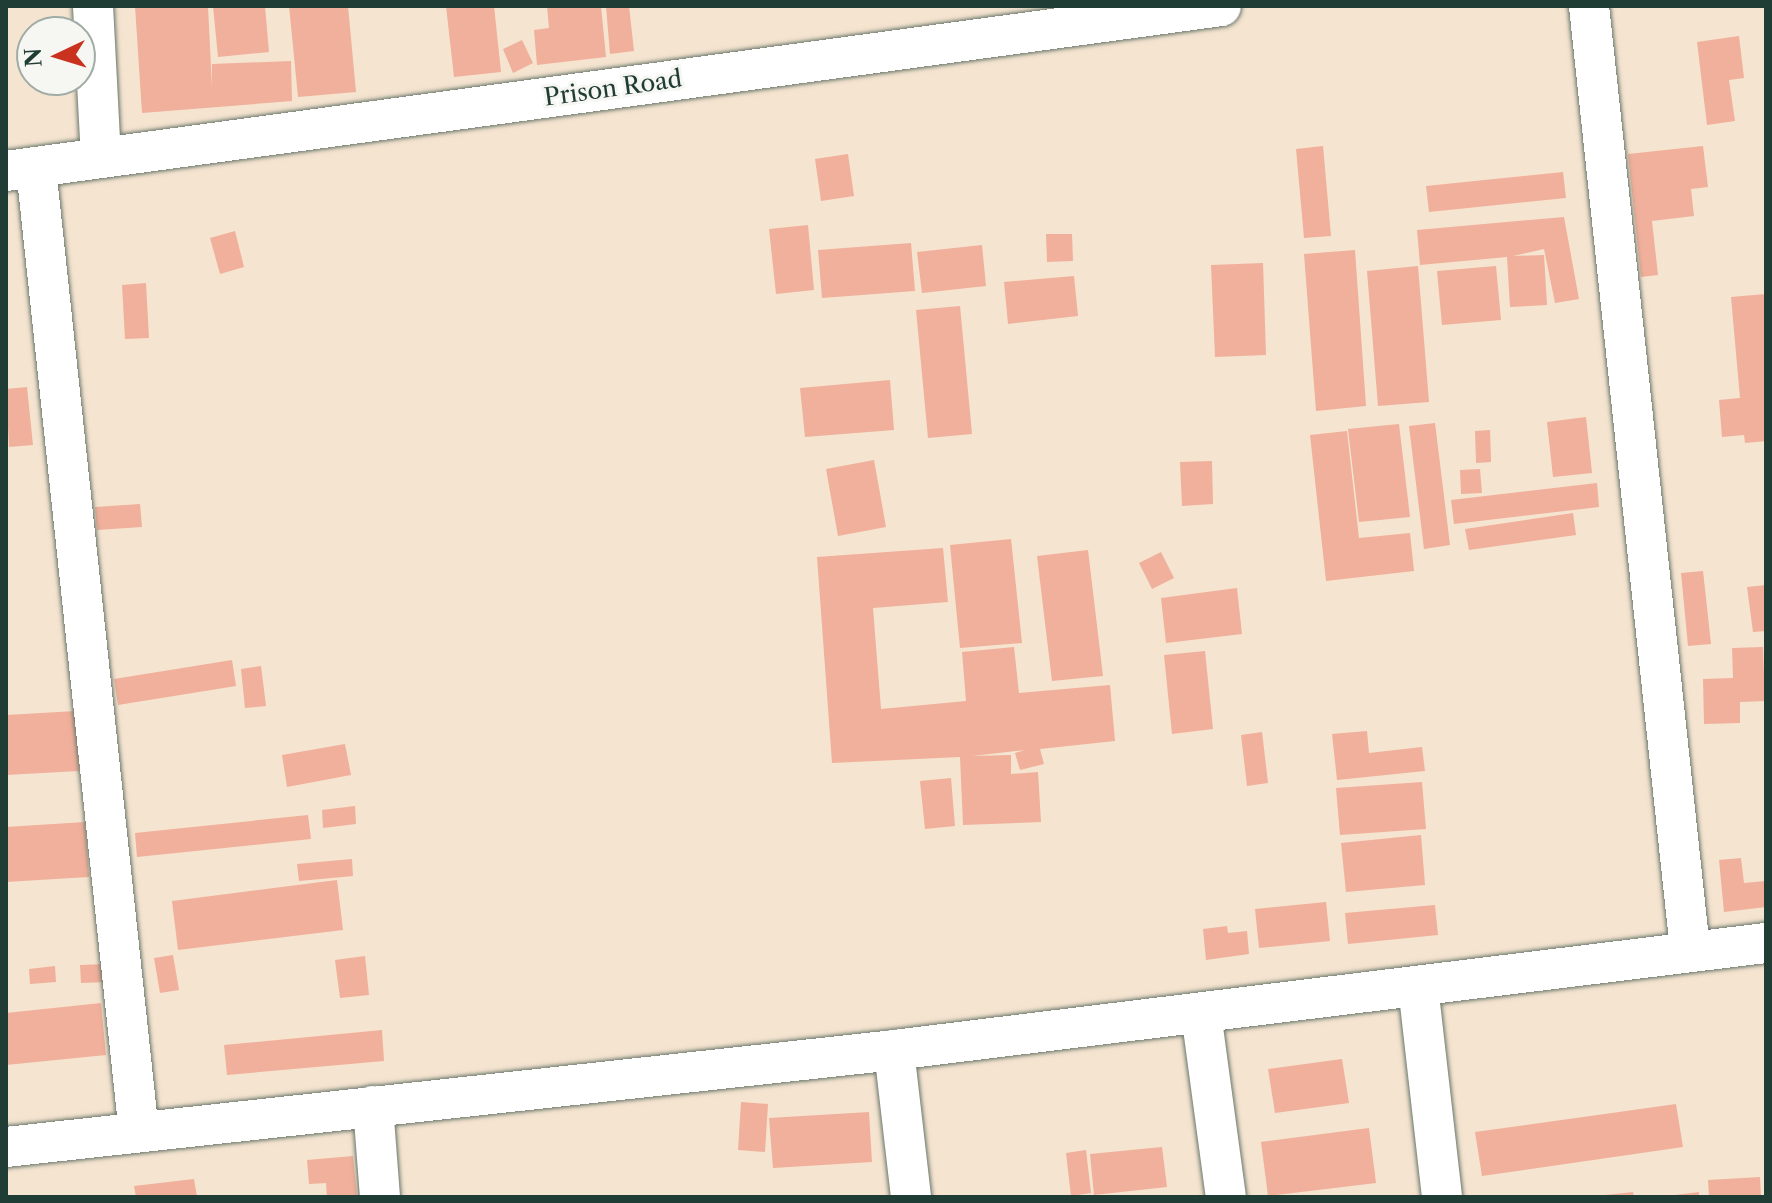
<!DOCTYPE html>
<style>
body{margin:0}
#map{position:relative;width:1772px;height:1203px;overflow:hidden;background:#f5e4d0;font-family:"Libre Caslon Text",serif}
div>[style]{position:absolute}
.building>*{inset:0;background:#f0b09b}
.roads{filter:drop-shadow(0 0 2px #6a776b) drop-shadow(0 0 2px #6a776b)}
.minor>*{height:40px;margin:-20px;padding:0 20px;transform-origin:20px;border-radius:20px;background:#fff}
span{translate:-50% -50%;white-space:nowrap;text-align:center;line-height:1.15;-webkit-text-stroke:6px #f6f6f2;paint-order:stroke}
.street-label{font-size:24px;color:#1f3d34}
.frame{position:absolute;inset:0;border:8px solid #1f3d34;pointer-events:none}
.north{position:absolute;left:16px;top:16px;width:80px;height:80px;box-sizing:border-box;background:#f6f6f2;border:2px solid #a0aca6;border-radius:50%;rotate:266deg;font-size:22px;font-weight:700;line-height:32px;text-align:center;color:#1f3d34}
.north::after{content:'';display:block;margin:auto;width:28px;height:36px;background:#c8321e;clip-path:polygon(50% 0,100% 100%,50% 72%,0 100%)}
</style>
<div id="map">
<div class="building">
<i style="clip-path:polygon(135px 6px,208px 6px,212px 87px,212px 64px,291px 61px,292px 101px,142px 113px)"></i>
<i style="clip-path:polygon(213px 6px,265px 6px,269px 52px,218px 57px)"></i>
<i style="clip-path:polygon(289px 6px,348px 6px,356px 92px,298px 97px)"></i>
<i style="clip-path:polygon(446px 6px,494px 6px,501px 72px,454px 77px)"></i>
<i style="clip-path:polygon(547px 6px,601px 6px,606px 57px,537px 65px,534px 30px,549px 28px)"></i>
<i style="clip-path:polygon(606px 6px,629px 6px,634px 51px,610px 54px)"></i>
<i style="clip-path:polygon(1739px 36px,1744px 78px,1729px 80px,1735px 121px,1707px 125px,1697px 42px)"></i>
<i style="clip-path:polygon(522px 40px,533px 63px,513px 73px,503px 49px)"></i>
<i style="clip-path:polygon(1323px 146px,1331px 236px,1304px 238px,1296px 149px)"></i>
<i style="clip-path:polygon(1703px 146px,1708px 187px,1691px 189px,1694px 216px,1652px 221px,1658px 275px,1641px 277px,1628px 154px)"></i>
<i style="clip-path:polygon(848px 154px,854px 196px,821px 201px,815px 159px)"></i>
<i style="clip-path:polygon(1563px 172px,1566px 198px,1429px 212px,1426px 186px)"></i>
<i style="clip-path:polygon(1564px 217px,1579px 299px,1555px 303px,1544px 249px,1513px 256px,1544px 255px,1547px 305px,1510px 307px,1507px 257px,1420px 265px,1417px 230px)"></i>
<i style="clip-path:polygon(808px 225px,814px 290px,776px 294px,769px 229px)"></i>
<i style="clip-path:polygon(235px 231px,244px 267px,220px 274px,210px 238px)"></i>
<i style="clip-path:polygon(1046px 234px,1072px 234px,1073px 261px,1047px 262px)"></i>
<i style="clip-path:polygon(911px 243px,915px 291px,822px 298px,818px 250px)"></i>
<i style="clip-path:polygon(982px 245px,986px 286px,922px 293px,917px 252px)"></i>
<i style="clip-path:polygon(1355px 250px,1366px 406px,1316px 411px,1304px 254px)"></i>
<i style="clip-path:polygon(1263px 263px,1266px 355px,1215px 357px,1211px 265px)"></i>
<i style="clip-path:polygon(1418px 266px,1429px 402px,1378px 406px,1367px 271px)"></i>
<i style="clip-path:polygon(1496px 266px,1501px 320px,1442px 325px,1437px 271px)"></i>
<i style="clip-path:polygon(1074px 276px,1078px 316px,1008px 324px,1004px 282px)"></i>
<i style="clip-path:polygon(146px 283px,149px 338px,125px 339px,122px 285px)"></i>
<i style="clip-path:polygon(1766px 294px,1766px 441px,1745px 443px,1744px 435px,1722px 437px,1719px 400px,1740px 398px,1731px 297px)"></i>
<i style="clip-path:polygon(960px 306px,972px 434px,928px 438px,916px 310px)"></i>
<i style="clip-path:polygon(890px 380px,894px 430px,805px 437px,800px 388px)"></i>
<i style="clip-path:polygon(27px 387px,33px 445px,9px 447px,6px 389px)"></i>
<i style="clip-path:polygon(1586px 417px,1592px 473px,1553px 477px,1547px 422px)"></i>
<i style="clip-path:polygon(1435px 423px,1450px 545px,1424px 549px,1409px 426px)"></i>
<i style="clip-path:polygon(1399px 424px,1410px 517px,1359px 522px,1348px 429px)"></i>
<i style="clip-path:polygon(1490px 430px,1491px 462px,1476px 463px,1475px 431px)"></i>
<i style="clip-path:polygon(1347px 431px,1359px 538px,1410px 533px,1414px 571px,1326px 581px,1310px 435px)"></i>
<i style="clip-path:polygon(874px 460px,886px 527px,838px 536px,826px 469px)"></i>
<i style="clip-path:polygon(1212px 461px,1213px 504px,1182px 506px,1180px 462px)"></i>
<i style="clip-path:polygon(1480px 469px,1482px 493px,1461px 494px,1460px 470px)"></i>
<i style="clip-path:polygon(1597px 483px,1599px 507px,1454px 524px,1451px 500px)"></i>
<i style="clip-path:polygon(140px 504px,142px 527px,97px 530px,95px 507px)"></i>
<i style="clip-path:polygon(1573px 513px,1576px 535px,1469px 550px,1465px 529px)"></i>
<i style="clip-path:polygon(1011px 539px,1022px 643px,960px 648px,950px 545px)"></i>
<i style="clip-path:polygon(943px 548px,948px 602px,873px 608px,881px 709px,966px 701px,962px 652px,1014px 647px,1019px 693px,1110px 685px,1115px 741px,1040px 749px,1044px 764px,1020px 770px,1015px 753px,1025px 750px,972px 756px,1011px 755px,1011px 774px,1038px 772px,1041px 822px,963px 825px,960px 757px,832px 763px,817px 557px)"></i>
<i style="clip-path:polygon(1088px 550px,1103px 676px,1052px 681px,1037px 556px)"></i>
<i style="clip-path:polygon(1161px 552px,1174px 578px,1152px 589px,1139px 563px)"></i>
<i style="clip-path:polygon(1703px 571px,1711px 644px,1688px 646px,1681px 573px)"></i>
<i style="clip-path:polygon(1766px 585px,1766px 631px,1753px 632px,1747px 587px)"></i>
<i style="clip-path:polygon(1237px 588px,1242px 634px,1166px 643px,1161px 598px)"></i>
<i style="clip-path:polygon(1763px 647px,1765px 701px,1740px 702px,1740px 723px,1704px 724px,1703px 679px,1733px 678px,1732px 648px)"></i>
<i style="clip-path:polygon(1205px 651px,1213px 729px,1172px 734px,1164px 655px)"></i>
<i style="clip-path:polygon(232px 660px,236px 686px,118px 705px,114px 679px)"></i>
<i style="clip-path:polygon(261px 666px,266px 706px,245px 708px,241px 669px)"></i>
<i style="clip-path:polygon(76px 711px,79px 771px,6px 775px,6px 715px)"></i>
<i style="clip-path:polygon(1367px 731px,1369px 753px,1422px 747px,1425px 771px,1337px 780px,1332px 734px)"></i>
<i style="clip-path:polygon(1262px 732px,1268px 783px,1247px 786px,1241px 735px)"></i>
<i style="clip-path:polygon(345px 744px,351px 775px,287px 787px,282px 755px)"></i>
<i style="clip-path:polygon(951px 778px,955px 826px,925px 829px,920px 781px)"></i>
<i style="clip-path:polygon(1422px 782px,1426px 829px,1340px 835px,1336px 788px)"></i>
<i style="clip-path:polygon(355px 806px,356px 824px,323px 828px,322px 810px)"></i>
<i style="clip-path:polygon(308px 815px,311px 839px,137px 857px,135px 833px)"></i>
<i style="clip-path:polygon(85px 822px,89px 877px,6px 882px,6px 827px)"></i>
<i style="clip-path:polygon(1421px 835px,1425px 885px,1346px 892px,1341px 843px)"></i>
<i style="clip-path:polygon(1741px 858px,1744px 883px,1766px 881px,1766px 907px,1724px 912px,1719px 860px)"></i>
<i style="clip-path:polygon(352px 859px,353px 876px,299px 881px,297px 864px)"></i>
<i style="clip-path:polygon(337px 880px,343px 930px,178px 950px,172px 901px)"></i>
<i style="clip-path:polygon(1326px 902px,1330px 941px,1259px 948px,1255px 909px)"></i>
<i style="clip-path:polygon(1435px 905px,1438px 935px,1348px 944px,1345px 913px)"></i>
<i style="clip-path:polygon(1227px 926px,1228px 933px,1247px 931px,1249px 954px,1206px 960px,1203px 929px)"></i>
<i style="clip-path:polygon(173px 955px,179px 990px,160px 993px,154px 958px)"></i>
<i style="clip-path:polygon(365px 956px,369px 995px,340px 998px,335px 960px)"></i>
<i style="clip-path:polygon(106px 964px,107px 982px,81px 983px,80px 965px)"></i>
<i style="clip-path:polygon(55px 966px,56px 982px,30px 984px,29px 969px)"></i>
<i style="clip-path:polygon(101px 1003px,106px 1055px,6px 1065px,6px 1013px)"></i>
<i style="clip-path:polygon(382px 1030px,384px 1061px,227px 1075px,224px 1045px)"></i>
<i style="clip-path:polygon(1342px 1059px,1349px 1103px,1275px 1113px,1268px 1069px)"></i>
<i style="clip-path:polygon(741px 1102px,768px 1104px,765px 1152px,738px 1150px)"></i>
<i style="clip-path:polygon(1676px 1104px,1683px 1147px,1482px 1176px,1475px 1132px)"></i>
<i style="clip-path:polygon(869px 1112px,872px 1162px,773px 1168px,769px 1118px)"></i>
<i style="clip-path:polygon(1369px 1128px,1376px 1183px,1268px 1196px,1261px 1142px)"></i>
<i style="clip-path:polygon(1162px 1147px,1167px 1187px,1094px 1195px,1090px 1154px)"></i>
<i style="clip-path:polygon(1086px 1150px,1091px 1193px,1071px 1196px,1066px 1153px)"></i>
<i style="clip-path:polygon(353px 1156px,357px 1197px,327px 1197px,326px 1183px,309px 1184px,307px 1160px)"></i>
<i style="clip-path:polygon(1760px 1177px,1761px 1197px,1709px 1196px,1708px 1180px)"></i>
<i style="clip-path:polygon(194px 1179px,197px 1197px,136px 1197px,134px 1186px)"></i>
<i style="clip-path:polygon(1633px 1192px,1634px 1197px,1605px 1197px,1605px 1195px)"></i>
<i style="clip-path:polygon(1699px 1192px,1699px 1197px,1675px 1197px,1675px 1195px)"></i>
</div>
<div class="roads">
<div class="minor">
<i style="left:93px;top:6px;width:151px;rotate:87deg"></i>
<i style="left:1589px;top:6px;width:949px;rotate:83.89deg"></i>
<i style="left:36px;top:168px;width:970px;rotate:83.91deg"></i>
<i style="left:6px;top:171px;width:1226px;rotate:-7.73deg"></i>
<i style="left:1418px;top:986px;width:212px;rotate:83.5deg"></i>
<i style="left:1201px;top:1013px;width:186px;rotate:82.3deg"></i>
<i style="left:894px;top:1050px;width:148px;rotate:83.4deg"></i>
<i style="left:373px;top:1106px;width:91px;rotate:85.6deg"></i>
<i style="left:6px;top:1147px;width:893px;rotate:-6.23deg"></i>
<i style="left:894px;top:1050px;width:879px;rotate:-7deg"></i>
</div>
</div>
<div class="street-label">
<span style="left:613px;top:88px;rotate:-8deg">Prison Road</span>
</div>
<div class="frame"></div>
<div class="north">N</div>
</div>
